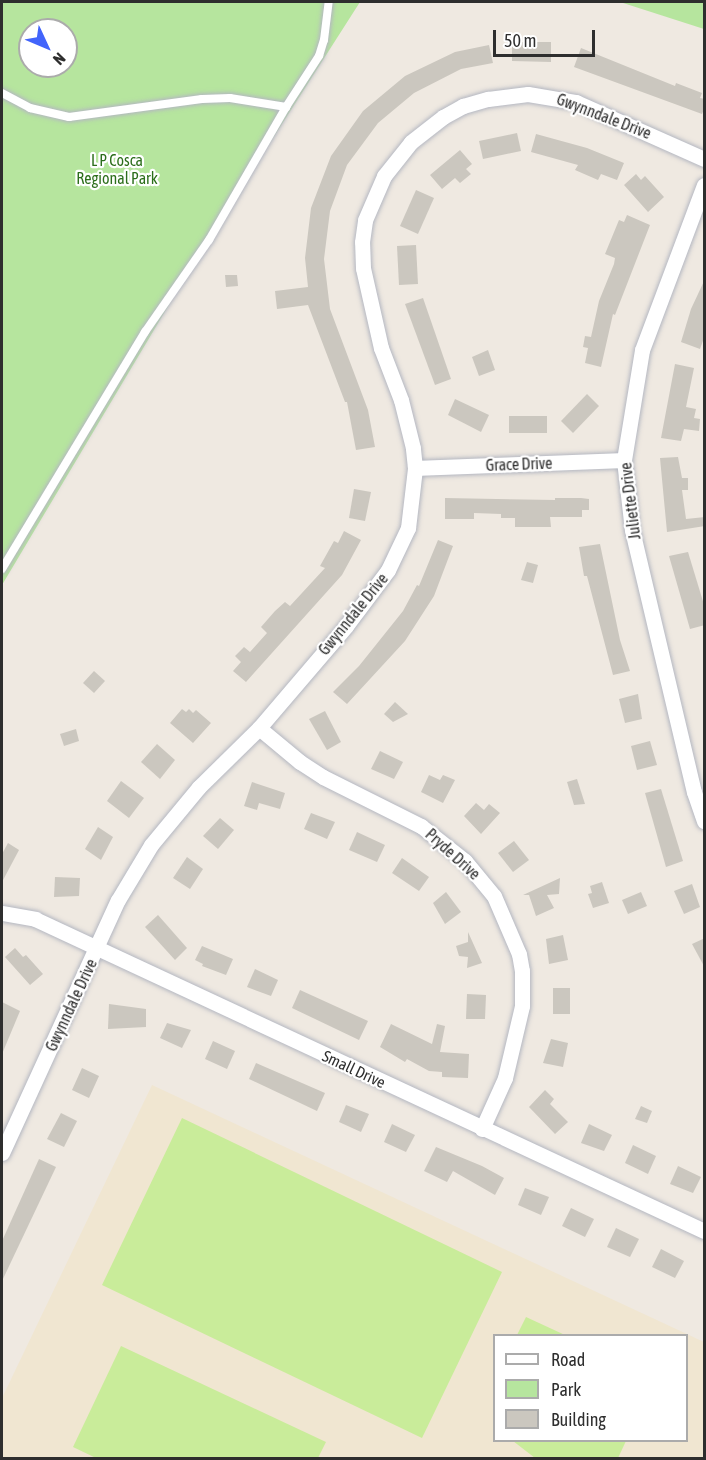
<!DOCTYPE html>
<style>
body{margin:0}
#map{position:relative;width:706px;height:1460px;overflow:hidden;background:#efe9e1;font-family:"Asap Condensed",sans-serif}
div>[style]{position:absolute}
.education>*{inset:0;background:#f0e6d1}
.green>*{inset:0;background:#b6e59e}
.pitch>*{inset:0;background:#c9ec9a}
.building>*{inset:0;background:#cbc7bf}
.roads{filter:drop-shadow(0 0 2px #b4b7c1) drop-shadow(0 0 2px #b4b7c1)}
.lane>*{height:8px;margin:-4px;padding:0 4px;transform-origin:4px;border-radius:4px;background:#fff}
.street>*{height:15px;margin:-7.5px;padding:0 7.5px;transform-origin:7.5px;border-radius:7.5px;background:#fff}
span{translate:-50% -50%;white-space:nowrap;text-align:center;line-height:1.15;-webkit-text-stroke:4.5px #fff;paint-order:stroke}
.street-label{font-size:16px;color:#2e2e2e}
.park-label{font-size:16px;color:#2c6e1b}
.frame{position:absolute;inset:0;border:3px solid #2e2e2e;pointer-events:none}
.legend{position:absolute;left:493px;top:1334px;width:195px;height:108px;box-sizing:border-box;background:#fff;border:2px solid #ababab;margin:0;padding:8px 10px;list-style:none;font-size:18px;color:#2e2e2e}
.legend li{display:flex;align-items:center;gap:12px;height:30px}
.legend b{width:30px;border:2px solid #ababab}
.north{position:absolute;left:18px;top:18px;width:60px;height:60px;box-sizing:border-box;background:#fff;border:2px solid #ababab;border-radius:50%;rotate:134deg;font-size:16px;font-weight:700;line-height:24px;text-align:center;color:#2e2e2e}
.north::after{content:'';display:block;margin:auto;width:21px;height:27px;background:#4264fb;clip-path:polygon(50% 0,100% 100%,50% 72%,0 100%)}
.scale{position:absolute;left:493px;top:30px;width:102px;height:27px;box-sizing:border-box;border:3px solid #2e2e2e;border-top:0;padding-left:8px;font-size:18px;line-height:21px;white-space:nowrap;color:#2e2e2e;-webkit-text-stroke:4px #fff;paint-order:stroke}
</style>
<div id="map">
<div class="education">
<i style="clip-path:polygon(evenodd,152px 1085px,704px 1342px,704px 1458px,2px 1458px,2px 1398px,152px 1085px,494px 1336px,686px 1336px,686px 1440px,494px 1440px,494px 1336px)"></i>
</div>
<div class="green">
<i style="clip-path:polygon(evenodd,2px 2px,360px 2px,204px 246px,2px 585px,2px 2px,30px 30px,66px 30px,66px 66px,30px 66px,30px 30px)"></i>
<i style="clip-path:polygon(620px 2px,704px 2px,704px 29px)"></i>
</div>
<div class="pitch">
<i style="clip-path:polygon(182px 1118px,502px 1272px,422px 1438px,102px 1285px)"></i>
<i style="clip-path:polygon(526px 1317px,565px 1335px,517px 1335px)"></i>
<i style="clip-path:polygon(121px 1346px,326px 1442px,318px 1458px,96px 1458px,73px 1447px)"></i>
<i style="clip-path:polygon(513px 1441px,626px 1441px,618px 1458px,535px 1458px)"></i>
</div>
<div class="building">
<i style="clip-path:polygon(512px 42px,551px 42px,551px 62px,512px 61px)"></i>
<i style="clip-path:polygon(489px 45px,493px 63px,461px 69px,414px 93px,378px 123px,347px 165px,330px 211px,324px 259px,330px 309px,368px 410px,375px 447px,356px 450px,347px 402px,345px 402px,308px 305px,277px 309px,275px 291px,308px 287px,305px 258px,311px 208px,331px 156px,363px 111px,405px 76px,455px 52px)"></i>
<i style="clip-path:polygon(581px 48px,675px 86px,676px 83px,702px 93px,700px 98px,705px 99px,705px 107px,702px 114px,574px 67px)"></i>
<i style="clip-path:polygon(517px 133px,521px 151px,483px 159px,479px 141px)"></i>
<i style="clip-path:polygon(536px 134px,587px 148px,624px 163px,617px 180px,601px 174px,598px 180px,575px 170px,578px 165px,531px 152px)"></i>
<i style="clip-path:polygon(460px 150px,472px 164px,466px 169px,471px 174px,460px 183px,455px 178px,442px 189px,430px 175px)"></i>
<i style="clip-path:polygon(636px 174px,641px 180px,645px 176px,664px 197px,648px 212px,624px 185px)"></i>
<i style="clip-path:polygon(416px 190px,434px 198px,418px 234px,400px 226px)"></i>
<i style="clip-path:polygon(627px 215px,650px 225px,615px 315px,613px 314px,601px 367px,585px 363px,588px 348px,583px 347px,585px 336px,591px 337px,599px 301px,614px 264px,615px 258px,605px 254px,619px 220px,624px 222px)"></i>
<i style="clip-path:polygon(416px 245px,418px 284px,399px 285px,397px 246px)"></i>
<i style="clip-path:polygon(225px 275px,237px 275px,238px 286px,226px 287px)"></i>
<i style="clip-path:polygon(705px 279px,705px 335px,700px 349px,681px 342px,691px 309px)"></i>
<i style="clip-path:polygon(423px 298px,451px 379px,435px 385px,405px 304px)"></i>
<i style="clip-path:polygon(488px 350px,495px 370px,479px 376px,472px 357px)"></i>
<i style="clip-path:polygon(675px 364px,694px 368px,686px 407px,696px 409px,694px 418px,700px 419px,699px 431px,684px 429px,681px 441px,661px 438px)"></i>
<i style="clip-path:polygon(587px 394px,599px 406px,573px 433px,561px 421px)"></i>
<i style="clip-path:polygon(455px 399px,489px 415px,481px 432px,448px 415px)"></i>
<i style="clip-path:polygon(509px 416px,547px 416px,547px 433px,509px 433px)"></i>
<i style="clip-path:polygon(678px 457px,682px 478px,688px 478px,688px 490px,682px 490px,686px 519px,705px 517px,705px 526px,667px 532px,660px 458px)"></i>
<i style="clip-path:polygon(354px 489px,371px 492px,365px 521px,349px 518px)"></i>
<i style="clip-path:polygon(445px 498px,555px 500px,555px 498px,581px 498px,589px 499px,589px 510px,582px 510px,582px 517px,550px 517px,551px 527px,515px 527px,515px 518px,501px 518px,501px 514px,474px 513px,474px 519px,445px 519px)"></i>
<i style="clip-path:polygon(344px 531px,361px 540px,342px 575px,246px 682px,233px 671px,241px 662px,235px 656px,244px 647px,250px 652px,267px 633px,261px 627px,275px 611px,285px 602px,290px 606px,325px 568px,320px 566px,334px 541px,338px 543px)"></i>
<i style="clip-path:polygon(438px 540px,453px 546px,434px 596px,405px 641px,347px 704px,333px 692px,359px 666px,403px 611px,417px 585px,419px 586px)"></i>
<i style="clip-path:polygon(600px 544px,620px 640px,630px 671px,613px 675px,587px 576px,584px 576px,579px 547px)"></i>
<i style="clip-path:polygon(688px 552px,705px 608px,705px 625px,690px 629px,669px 556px)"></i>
<i style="clip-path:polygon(527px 562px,538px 565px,533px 583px,521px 580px)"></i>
<i style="clip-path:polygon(94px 671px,105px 681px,94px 693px,83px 683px)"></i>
<i style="clip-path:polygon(638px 694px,642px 719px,625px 723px,619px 699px)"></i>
<i style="clip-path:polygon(395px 702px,408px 714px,393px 722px,384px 714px)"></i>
<i style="clip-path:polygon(182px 709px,186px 712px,189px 709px,193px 713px,196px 710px,211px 723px,193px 743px,170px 723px)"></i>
<i style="clip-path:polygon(325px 711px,341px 742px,327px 750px,309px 719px)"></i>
<i style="clip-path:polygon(76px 729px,79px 741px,64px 746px,60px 734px)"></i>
<i style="clip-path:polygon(650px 741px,657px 765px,637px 770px,631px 746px)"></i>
<i style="clip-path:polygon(157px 744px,175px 760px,160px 779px,141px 762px)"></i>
<i style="clip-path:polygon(380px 751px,403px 762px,394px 779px,371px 769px)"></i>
<i style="clip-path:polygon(429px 775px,440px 780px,443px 775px,455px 780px,443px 803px,421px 792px)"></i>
<i style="clip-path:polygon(577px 779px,585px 804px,574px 805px,567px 782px)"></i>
<i style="clip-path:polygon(121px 781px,144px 798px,129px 818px,107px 801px)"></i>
<i style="clip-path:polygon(252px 782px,285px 793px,280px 809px,259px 803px,257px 810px,244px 806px)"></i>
<i style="clip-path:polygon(661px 789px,683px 861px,666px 867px,645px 793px)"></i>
<i style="clip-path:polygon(476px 803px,484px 810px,489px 804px,500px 813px,481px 834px,464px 816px)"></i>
<i style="clip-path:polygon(311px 813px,335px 822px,327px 839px,304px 829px)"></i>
<i style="clip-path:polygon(220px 818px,234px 830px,218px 849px,203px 836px)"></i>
<i style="clip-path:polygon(98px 827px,113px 837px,101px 860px,85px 849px)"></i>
<i style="clip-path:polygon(357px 832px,385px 845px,377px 862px,349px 850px)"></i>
<i style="clip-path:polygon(514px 841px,529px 860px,513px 872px,498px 853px)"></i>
<i style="clip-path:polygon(8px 843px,19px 850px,2px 882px,2px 854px)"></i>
<i style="clip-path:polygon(187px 857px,203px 869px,190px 889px,173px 878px)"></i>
<i style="clip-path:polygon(402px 858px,429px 877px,419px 891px,392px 873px)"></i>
<i style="clip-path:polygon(55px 877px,80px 878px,79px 896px,54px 897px)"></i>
<i style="clip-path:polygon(560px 878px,559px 894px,547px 895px,554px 908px,536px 916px,529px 895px,523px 895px)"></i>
<i style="clip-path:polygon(602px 882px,609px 903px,593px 908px,588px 894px,592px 893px,590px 886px)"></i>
<i style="clip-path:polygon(692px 884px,700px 907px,684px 914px,674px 891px)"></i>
<i style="clip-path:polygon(446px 892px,461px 912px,445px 924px,433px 903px)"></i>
<i style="clip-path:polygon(641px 892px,647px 906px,628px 914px,622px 900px)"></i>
<i style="clip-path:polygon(158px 915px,187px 948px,175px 960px,145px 927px)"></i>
<i style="clip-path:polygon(468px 932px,482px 963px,467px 968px,468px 957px,459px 956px,456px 946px,468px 942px)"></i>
<i style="clip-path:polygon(563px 935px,568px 960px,549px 964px,546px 939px)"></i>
<i style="clip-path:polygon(705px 938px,705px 968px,692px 944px)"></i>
<i style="clip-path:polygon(202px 946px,233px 959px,226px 975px,202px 966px,203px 964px,195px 960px)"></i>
<i style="clip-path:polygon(15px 948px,23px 957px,26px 955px,43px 974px,30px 985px,5px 957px)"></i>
<i style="clip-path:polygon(255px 969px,278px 980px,271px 996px,247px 987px)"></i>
<i style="clip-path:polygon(553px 988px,570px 988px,570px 1014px,553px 1014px)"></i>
<i style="clip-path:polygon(300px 990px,368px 1021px,359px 1040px,292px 1008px)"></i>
<i style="clip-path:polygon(467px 994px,486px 995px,485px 1019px,466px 1019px)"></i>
<i style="clip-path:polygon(2px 1002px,20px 1011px,2px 1054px)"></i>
<i style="clip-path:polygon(109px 1004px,146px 1009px,146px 1027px,108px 1029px)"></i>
<i style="clip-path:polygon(167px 1023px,191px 1030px,182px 1048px,160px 1038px)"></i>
<i style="clip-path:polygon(391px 1024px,432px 1044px,437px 1024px,445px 1026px,440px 1052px,469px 1054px,468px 1078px,442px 1077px,442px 1072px,429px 1071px,407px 1059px,405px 1062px,380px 1047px)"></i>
<i style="clip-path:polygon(551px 1039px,568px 1043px,563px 1067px,543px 1063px)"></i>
<i style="clip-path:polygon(213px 1041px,235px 1051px,227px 1069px,205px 1059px)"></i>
<i style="clip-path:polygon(256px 1063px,325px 1093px,317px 1111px,249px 1079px)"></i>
<i style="clip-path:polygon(82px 1068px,99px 1076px,89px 1098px,72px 1090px)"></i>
<i style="clip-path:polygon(545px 1090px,554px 1099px,550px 1104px,568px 1122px,555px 1134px,529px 1107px)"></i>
<i style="clip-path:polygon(346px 1105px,369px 1114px,361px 1132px,339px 1122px)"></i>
<i style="clip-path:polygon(641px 1106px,652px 1111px,647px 1123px,635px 1119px)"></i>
<i style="clip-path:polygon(61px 1113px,77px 1121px,64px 1147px,47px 1139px)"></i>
<i style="clip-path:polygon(392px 1124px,415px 1135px,406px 1152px,384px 1142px)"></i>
<i style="clip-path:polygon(589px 1124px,612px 1135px,604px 1151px,581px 1143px)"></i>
<i style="clip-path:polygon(633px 1145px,656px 1156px,648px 1174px,625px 1163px)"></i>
<i style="clip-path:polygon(436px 1147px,482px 1166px,504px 1178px,495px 1195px,453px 1171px,447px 1182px,424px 1171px)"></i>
<i style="clip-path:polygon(39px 1159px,56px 1167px,2px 1281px,2px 1241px)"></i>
<i style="clip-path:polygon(678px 1166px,701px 1177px,693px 1193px,670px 1184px)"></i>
<i style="clip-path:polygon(525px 1188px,549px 1197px,541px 1215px,518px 1205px)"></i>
<i style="clip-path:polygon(571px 1208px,594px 1219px,585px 1237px,562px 1226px)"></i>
<i style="clip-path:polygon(616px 1228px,639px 1239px,630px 1257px,607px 1247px)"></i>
<i style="clip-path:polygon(661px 1249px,684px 1261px,675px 1278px,652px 1267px)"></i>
</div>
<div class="roads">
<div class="lane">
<i style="left:2px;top:93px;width:32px;rotate:28deg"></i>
<i style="left:30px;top:108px;width:40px;rotate:13deg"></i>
<i style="left:69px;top:117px;width:134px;rotate:-7.7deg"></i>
<i style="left:202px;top:99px;width:28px;rotate:-2deg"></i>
<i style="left:230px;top:98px;width:57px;rotate:9.1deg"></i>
<i style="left:286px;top:107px;width:61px;rotate:-57.1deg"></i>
<i style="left:319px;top:56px;width:17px;rotate:-73deg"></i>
<i style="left:324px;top:40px;width:38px;rotate:-83deg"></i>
<i style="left:2px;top:569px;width:277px;rotate:-58.9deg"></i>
<i style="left:145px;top:332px;width:112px;rotate:-55.2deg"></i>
<i style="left:209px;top:240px;width:154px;rotate:-59.9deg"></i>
</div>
<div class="street">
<i style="left:704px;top:185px;width:176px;rotate:110.6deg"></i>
<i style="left:642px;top:350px;width:111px;rotate:99.3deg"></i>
<i style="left:624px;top:460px;width:70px;rotate:83.5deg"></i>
<i style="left:632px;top:530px;width:269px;rotate:76.7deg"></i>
<i style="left:694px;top:792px;width:31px;rotate:71deg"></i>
<i style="left:415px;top:468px;width:209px;rotate:-2.2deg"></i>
<i style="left:259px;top:728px;width:53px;rotate:39.7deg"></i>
<i style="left:300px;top:762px;width:27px;rotate:33deg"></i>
<i style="left:323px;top:777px;width:110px;rotate:26.6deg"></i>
<i style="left:421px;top:826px;width:56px;rotate:38.5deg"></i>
<i style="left:465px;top:861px;width:45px;rotate:50.4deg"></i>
<i style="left:494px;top:896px;width:63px;rotate:66.7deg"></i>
<i style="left:519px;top:954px;width:17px;rotate:80deg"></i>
<i style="left:522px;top:971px;width:35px;rotate:90deg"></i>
<i style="left:522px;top:1006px;width:74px;rotate:103.3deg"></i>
<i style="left:505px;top:1078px;width:56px;rotate:114.3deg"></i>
<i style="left:2px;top:913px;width:34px;rotate:10deg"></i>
<i style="left:35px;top:919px;width:738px;rotate:25deg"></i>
<i style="left:2px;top:1153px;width:278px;rotate:-65.4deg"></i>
<i style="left:118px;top:900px;width:64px;rotate:-59deg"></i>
<i style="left:151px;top:845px;width:75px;rotate:-50.4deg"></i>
<i style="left:199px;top:787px;width:84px;rotate:-44.5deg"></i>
<i style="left:259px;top:728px;width:134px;rotate:-49.5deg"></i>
<i style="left:346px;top:626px;width:70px;rotate:-53.1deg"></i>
<i style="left:388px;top:570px;width:47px;rotate:-64.5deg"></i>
<i style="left:408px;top:528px;width:60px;rotate:-83.3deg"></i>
<i style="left:415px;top:468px;width:20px;rotate:-96deg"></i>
<i style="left:413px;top:448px;width:49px;rotate:-104deg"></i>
<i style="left:401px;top:400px;width:56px;rotate:-111deg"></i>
<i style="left:381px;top:348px;width:82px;rotate:-102.7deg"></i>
<i style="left:363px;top:268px;width:26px;rotate:-92deg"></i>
<i style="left:362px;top:242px;width:22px;rotate:-82deg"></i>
<i style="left:365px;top:220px;width:48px;rotate:-66.6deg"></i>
<i style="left:384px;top:176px;width:43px;rotate:-51.5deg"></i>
<i style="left:411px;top:142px;width:41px;rotate:-38deg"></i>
<i style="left:443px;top:117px;width:23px;rotate:-29deg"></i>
<i style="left:463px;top:106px;width:26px;rotate:-16deg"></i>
<i style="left:488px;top:99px;width:40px;rotate:-7.1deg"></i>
<i style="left:528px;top:94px;width:49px;rotate:9.5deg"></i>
<i style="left:576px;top:102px;width:140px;rotate:24deg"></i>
</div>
</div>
<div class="street-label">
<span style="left:604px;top:116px;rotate:21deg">Gwynndale Drive</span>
<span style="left:519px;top:464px;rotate:-2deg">Grace Drive</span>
<span style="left:630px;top:501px;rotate:-97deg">Juliette Drive</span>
<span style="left:353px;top:614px;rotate:-51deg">Gwynndale Drive</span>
<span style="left:453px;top:854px;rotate:42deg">Pryde Drive</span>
<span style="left:71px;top:1005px;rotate:-65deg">Gwynndale Drive</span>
<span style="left:354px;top:1069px;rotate:25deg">Small Drive</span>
</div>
<div class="park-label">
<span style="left:117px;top:169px">L P Cosca<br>Regional Park</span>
</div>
<div class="frame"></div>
<ul class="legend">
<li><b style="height:8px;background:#fff"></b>Road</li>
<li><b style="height:16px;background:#b6e59e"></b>Park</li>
<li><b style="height:16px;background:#cbc7bf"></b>Building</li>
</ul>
<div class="north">N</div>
<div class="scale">50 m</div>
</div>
